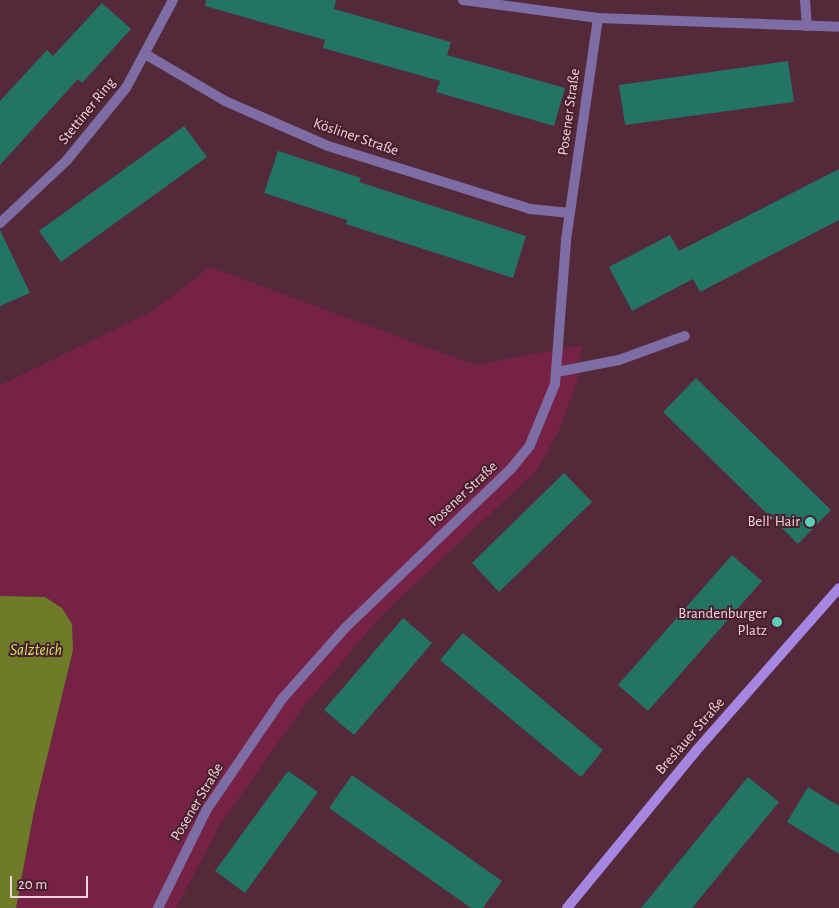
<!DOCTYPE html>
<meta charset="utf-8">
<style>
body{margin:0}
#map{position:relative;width:839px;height:908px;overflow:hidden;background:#542939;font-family:"Alegreya Sans",sans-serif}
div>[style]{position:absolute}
.green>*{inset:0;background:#752245}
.water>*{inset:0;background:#6e7b29}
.building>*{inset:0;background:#237465}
.lane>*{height:10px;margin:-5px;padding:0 5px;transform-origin:5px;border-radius:5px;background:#7e6ca5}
.street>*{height:10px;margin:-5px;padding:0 5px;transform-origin:5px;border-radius:5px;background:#7e6ca5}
.secondary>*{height:10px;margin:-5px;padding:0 5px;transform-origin:5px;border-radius:5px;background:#a587e1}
.dots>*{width:14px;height:14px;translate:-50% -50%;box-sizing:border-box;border:2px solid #491f2f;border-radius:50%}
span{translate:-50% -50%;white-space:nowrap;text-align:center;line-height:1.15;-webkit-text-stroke:4px #491f2f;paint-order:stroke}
.street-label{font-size:15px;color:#f0d4dc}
.poi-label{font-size:15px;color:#f0d4dc}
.right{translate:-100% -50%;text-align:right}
.water-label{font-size:16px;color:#d0e75c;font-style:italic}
.scale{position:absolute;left:10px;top:876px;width:78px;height:22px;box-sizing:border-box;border:2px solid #f0d4dc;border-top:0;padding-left:6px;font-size:15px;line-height:18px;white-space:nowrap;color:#f0d4dc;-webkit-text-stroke:4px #491f2f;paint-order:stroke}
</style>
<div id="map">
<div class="green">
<i style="clip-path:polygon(210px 267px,475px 365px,582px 345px,577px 381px,558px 433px,537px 470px,383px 614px,304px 706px,220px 825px,176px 908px,16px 908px,34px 811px,73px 650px,72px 624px,62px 608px,45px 597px,0 596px,0 385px,151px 312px)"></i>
</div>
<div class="water">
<i style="clip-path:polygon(0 596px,45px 597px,62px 608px,72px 624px,73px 650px,34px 811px,16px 908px,0 908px)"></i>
</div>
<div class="building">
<i style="clip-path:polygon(206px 0,336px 0,334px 9px,451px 42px,447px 55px,565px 88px,554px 126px,436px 92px,440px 81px,323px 48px,325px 40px,205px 6px)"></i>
<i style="clip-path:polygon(102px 3px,131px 29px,82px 83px,78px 79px,0 165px,0 101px,47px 50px,53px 56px)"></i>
<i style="clip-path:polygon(788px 61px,794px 102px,625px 125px,619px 85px)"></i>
<i style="clip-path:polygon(184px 126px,207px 157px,61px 262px,39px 231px)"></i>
<i style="clip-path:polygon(278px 151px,361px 178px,359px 182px,526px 236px,513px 278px,346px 224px,347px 220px,264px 193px)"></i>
<i style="clip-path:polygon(839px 169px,839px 220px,700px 292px,693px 279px,632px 311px,609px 267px,670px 235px,679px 251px)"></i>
<i style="clip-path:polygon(0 230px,30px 293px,0 306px)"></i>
<i style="clip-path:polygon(696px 378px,831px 510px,798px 544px,663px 412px)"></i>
<i style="clip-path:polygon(564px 473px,592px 502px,499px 592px,472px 563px)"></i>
<i style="clip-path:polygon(732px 555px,762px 581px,648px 711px,618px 685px)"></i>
<i style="clip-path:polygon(403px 618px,432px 643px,354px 735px,324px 710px)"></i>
<i style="clip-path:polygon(463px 633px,603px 750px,581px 777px,440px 660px)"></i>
<i style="clip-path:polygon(288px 771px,318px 792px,245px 893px,215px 871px)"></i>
<i style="clip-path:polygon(352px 775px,502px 881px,483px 908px,471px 908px,329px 808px)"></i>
<i style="clip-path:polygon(748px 777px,779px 802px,692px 908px,641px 908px)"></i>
<i style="clip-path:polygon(808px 787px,839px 806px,839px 854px,787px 822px)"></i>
</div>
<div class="lane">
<i style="left:557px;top:372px;width:63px;rotate:-11deg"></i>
<i style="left:619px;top:360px;width:70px;rotate:-20deg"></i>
</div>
<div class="street">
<i style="left:463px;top:0;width:136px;rotate:7.6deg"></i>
<i style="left:598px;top:18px;width:241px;rotate:2.1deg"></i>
<i style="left:805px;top:0;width:26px;rotate:86deg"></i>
<i style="left:145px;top:54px;width:93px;rotate:30.4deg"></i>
<i style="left:225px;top:101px;width:112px;rotate:23.6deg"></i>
<i style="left:328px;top:146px;width:212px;rotate:17.3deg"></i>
<i style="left:530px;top:209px;width:40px;rotate:5.7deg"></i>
<i style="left:0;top:223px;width:92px;rotate:-43.2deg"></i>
<i style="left:67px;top:160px;width:93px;rotate:-50.7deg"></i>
<i style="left:126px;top:88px;width:100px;rotate:-61.9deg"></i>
<i style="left:158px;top:908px;width:110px;rotate:-63.7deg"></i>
<i style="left:207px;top:809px;width:133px;rotate:-55.7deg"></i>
<i style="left:282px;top:699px;width:95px;rotate:-48.4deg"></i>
<i style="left:345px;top:628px;width:228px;rotate:-43.8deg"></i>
<i style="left:510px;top:470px;width:32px;rotate:-51deg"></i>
<i style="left:530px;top:445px;width:66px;rotate:-67.7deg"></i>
<i style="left:555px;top:384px;width:144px;rotate:-85.6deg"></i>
<i style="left:566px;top:240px;width:224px;rotate:-81.8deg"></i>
</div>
<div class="secondary">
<i style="left:567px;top:908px;width:202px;rotate:-50.6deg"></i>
<i style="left:695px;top:752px;width:218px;rotate:-48.7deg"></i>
</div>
<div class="dots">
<i style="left:810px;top:522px;background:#5eceb7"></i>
<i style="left:777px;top:622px;background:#5eceb7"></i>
</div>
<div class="street-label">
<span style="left:87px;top:111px;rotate:-51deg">Stettiner Ring</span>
<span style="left:569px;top:112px;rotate:-82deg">Posener Straße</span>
<span style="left:356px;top:137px;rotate:19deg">Kösliner Straße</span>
<span style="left:463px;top:494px;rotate:-43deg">Posener Straße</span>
<span style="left:690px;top:736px;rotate:-49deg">Breslauer Straße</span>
<span style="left:197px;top:802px;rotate:-59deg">Posener Straße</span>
</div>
<div class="poi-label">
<span class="right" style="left:800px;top:522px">Bell' Hair</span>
<span class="right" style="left:767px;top:622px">Brandenburger<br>Platz</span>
</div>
<div class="water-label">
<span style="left:36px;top:650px">Salzteich</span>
</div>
<div class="scale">20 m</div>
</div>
